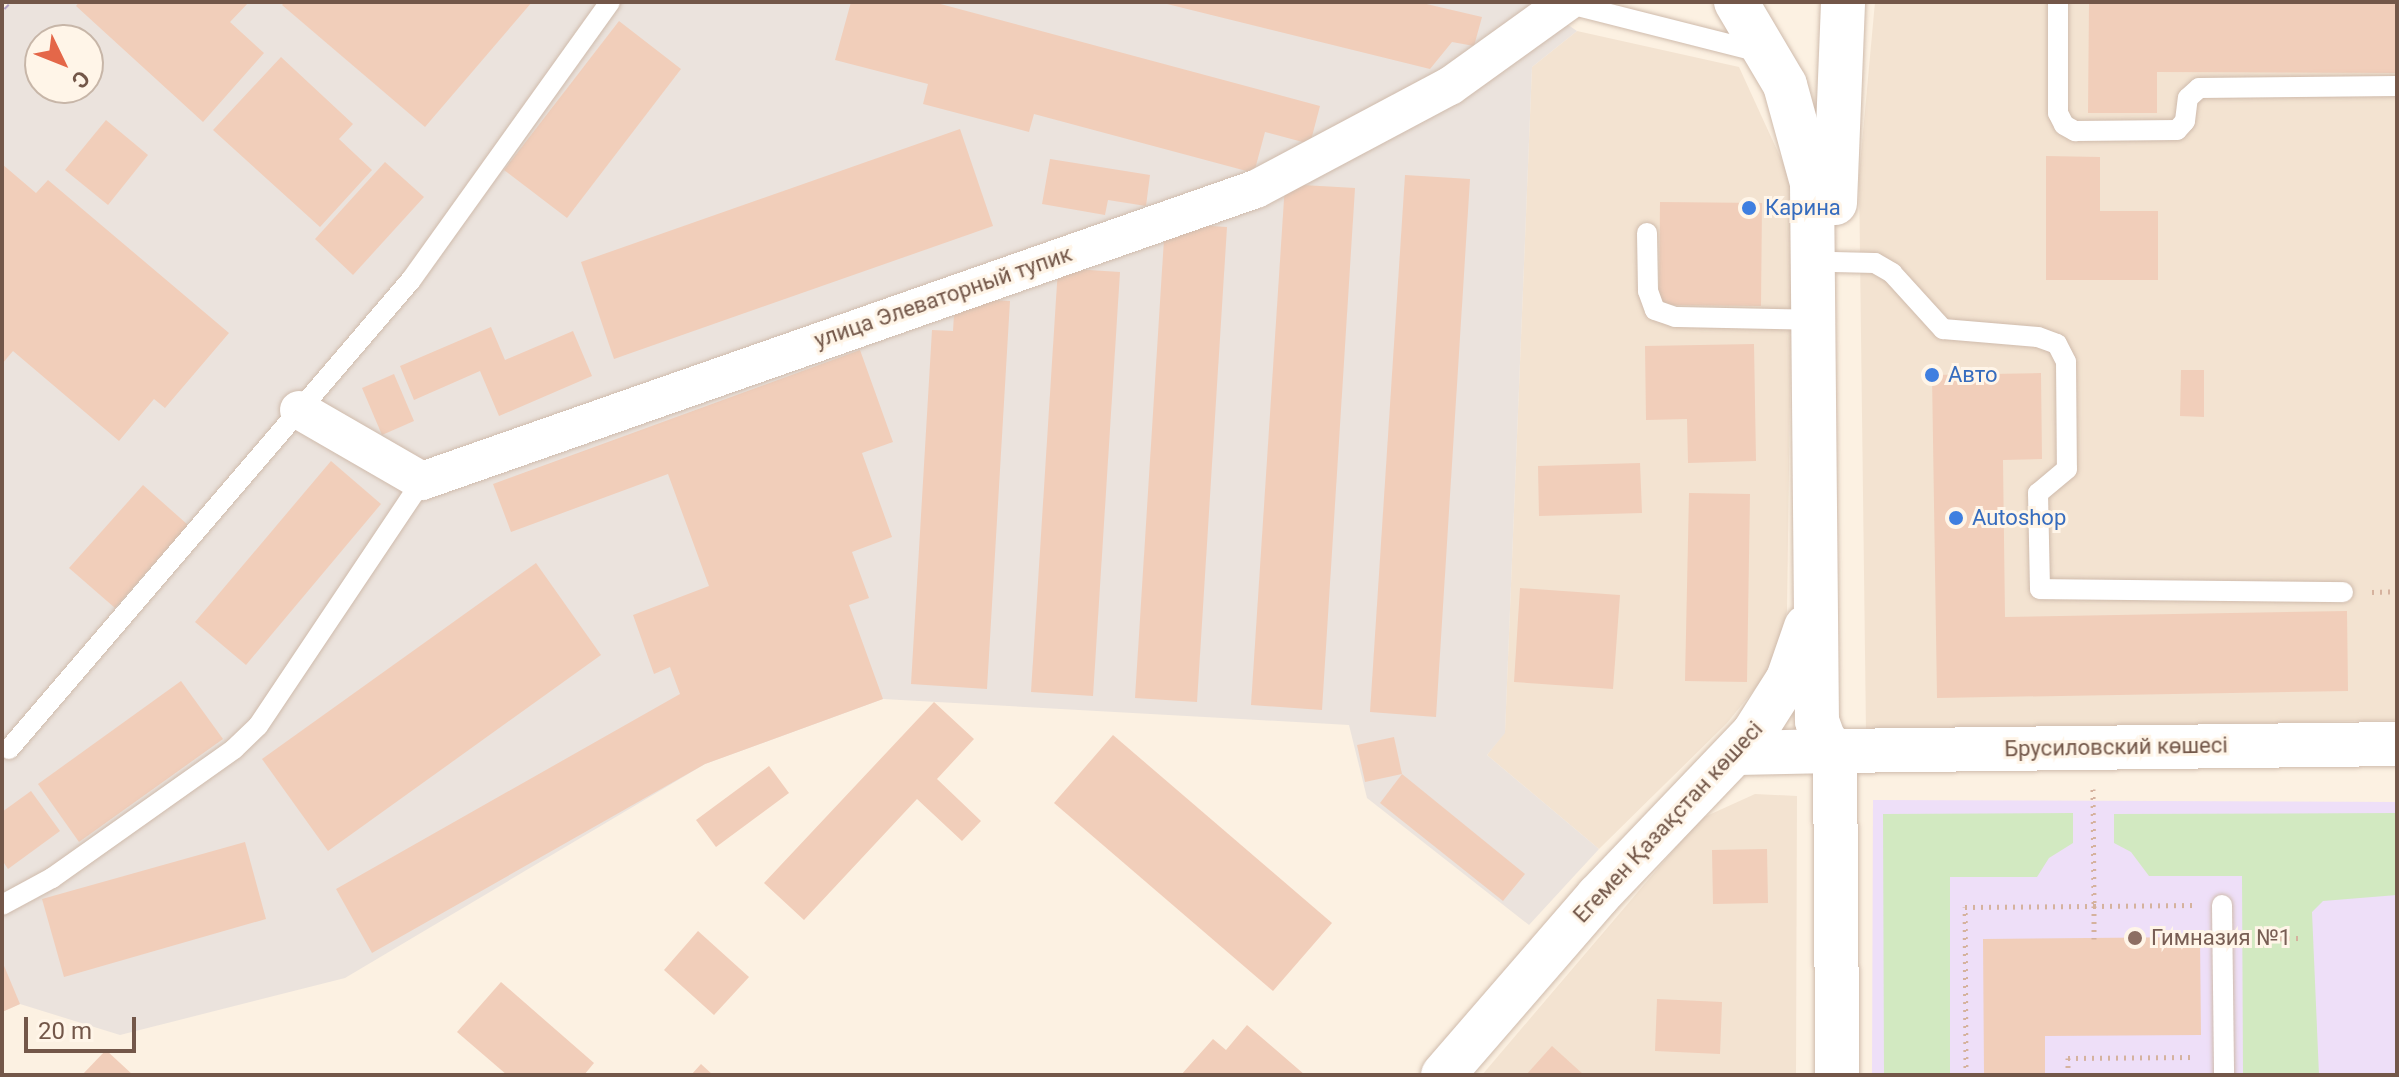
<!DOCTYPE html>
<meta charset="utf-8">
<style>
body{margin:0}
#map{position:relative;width:2399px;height:1077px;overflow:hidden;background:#fcf1e2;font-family:Roboto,sans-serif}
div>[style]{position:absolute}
.residential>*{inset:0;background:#f3e3d1}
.industrial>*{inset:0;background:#ebe3dd}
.education>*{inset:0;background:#eedff8}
.green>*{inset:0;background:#d2e9c1}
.building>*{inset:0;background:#f1ceba}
.path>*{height:5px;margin-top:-2.5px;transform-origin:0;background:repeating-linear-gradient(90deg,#d5b29e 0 2px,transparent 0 8px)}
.roads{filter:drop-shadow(0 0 2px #cfbbac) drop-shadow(0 0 2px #cfbbac)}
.service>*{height:20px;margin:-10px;padding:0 10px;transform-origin:10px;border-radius:10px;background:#fff}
.minor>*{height:38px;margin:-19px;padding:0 19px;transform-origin:19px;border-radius:19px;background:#fff}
.tertiary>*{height:44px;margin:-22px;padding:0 22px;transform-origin:22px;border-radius:22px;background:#fff}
.secondary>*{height:44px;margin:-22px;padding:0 22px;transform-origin:22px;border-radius:22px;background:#fff}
.rail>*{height:9px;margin-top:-4.5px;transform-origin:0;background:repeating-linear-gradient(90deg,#fff5e8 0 18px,#b3a2c5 0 36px);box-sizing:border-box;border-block:2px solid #b3a2c5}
.dots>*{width:22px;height:22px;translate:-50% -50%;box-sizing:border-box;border:4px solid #fff5e8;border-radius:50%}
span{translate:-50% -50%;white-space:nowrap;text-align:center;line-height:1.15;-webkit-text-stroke:6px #fff5e8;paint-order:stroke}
.shop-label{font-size:22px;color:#366cbe}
.left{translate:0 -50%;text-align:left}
.street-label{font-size:22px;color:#735749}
.education-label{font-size:22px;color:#785e54}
.frame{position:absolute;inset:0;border:4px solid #735749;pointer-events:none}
.north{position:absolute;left:24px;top:24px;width:80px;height:80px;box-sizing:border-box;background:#fff5e8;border:2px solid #c7b6a8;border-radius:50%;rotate:133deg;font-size:22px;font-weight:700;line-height:32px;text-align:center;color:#735749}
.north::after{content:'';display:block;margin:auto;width:28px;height:36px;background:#e46749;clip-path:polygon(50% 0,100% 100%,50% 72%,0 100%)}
.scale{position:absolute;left:24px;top:1017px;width:112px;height:36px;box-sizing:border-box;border:4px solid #735749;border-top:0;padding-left:10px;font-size:24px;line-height:28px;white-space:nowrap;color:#735749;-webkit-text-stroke:6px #fff5e8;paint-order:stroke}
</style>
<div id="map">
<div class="residential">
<i style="clip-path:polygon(1875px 2px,2397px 2px,2397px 720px,1866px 732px,1859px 176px)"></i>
<i style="clip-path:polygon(1577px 31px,1739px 67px,1793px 185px,1787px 611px,1771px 669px,1727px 723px,1599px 849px,1487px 755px,1505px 732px,1532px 67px)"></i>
<i style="clip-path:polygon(1755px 794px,1797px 796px,1796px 1075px,1482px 1075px,1700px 819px)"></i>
</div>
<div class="industrial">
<i style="clip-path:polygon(evenodd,3px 2px,1534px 2px,1577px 31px,1532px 67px,1505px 733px,1487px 755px,1599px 849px,1529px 925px,1367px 798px,1349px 725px,883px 699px,705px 764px,345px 978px,120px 1035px,20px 1004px,2px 1012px,3px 2px,40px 40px,88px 40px,88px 88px,40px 88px,40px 40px)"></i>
</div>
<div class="education">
<i style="clip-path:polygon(1873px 800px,2397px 802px,2397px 1075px,1872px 1075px)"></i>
</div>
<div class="green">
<i style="clip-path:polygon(2073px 813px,2073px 843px,2049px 858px,2037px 877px,1950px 877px,1950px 1075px,1884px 1075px,1883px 814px)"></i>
<i style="clip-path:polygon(2397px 813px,2397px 895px,2323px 901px,2312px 912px,2319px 1075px,2243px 1075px,2242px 876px,2149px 876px,2131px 852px,2114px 843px,2114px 814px)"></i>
</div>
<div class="building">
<i style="clip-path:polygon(79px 2px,249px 2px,230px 22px,264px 53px,203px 122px,76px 6px)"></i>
<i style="clip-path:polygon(285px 2px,532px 2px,425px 127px,282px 5px)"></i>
<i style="clip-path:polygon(851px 2px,933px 2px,1320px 106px,1310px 144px,1265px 132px,1254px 173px,1034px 114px,1029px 132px,923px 104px,928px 84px,835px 60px)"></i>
<i style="clip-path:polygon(1159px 2px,1418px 2px,1482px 17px,1474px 46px,1452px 42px,1430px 69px)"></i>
<i style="clip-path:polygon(2089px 2px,2397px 2px,2397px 73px,2157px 72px,2157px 113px,2088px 113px)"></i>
<i style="clip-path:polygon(619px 21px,681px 69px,567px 218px,504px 170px)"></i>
<i style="clip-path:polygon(281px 57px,353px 124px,339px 139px,372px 170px,320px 227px,213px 130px)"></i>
<i style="clip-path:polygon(106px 120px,148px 155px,108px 205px,65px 170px)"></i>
<i style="clip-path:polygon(960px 129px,993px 226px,614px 359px,581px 262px)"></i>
<i style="clip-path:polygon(2046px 156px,2100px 157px,2100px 211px,2158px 211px,2158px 280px,2046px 280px)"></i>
<i style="clip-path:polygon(1050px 159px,1150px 175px,1146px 206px,1108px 200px,1105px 215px,1042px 204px)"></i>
<i style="clip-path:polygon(385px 162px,424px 197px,353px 275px,315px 239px)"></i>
<i style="clip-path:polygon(2px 164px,36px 193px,48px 180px,229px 333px,165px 408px,154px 399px,119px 441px,13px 351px,2px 364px)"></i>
<i style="clip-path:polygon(1405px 175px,1470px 179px,1436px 717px,1370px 712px)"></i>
<i style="clip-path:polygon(1285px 184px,1355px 188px,1322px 710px,1251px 705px)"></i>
<i style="clip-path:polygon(1660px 202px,1762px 203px,1761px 306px,1659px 305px)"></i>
<i style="clip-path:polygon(1165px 223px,1227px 227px,1197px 702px,1135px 698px)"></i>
<i style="clip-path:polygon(1058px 268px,1120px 272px,1093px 696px,1031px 692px)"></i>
<i style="clip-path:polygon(955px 298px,1010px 301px,987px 689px,911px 684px,932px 330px,953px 331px)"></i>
<i style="clip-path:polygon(491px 327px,505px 360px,573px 331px,592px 376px,499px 416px,480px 371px,414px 400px,400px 366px)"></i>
<i style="clip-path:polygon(1754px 344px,1756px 461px,1688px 463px,1687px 419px,1646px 420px,1645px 346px)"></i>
<i style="clip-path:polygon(860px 350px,893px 442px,862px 453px,892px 537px,852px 552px,869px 598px,849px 605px,883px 699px,705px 764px,372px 953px,336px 889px,680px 694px,670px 667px,654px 674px,633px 615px,709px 586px,668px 474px,511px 532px,493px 484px)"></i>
<i style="clip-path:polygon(2181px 370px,2204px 370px,2204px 417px,2180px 416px)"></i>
<i style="clip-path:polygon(2041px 373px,2042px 459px,2003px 460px,2005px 617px,2347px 611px,2348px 691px,1937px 698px,1932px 375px)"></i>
<i style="clip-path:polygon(394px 374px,414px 421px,382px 435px,362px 388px)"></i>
<i style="clip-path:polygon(331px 461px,381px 504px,246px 665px,195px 622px)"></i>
<i style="clip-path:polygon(1640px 463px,1642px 513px,1539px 516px,1538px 466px)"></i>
<i style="clip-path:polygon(143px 485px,188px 525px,115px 608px,69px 568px)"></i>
<i style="clip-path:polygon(1689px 493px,1750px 494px,1747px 682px,1685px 681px)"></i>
<i style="clip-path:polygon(536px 563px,601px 655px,328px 851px,262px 759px)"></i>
<i style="clip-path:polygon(1520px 588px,1620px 595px,1613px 689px,1514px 682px)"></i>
<i style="clip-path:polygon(181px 681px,223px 739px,79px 842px,38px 784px)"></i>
<i style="clip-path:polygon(934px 702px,974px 739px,937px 779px,981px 821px,962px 841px,917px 799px,804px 920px,764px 883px)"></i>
<i style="clip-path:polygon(1113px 735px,1332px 923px,1273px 991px,1054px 803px)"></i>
<i style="clip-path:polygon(1394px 737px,1402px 774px,1365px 782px,1357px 745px)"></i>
<i style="clip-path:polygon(769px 766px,789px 793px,716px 847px,696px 820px)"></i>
<i style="clip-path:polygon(1402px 774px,1525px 874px,1503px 901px,1380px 803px)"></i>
<i style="clip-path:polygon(31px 791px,60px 831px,8px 869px,2px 860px,2px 812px)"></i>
<i style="clip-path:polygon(245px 842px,266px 919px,64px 977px,42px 899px)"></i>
<i style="clip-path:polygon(1767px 849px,1768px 903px,1713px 904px,1712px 850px)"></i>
<i style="clip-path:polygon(698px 931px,749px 977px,714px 1015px,664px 970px)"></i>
<i style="clip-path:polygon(2200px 937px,2201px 1035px,2045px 1036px,2045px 1075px,1984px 1075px,1983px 939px)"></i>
<i style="clip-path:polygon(2px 961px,20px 1004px,2px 1012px)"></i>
<i style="clip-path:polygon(501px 982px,594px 1063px,584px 1075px,507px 1075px,457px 1032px)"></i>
<i style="clip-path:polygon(1657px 999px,1722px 1002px,1720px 1054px,1655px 1051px)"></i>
<i style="clip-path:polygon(1247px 1025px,1305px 1075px,1181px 1075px,1213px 1039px,1226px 1050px)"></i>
<i style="clip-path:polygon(1552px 1046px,1584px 1075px,1526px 1075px)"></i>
<i style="clip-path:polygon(106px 1050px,133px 1075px,82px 1075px)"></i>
<i style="clip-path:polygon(701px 1064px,713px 1075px,691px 1075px)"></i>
</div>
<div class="path">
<i style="left:2372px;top:592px;width:25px;rotate:-2deg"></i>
<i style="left:2093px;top:789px;width:117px;rotate:89.5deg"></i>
<i style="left:2094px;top:906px;width:101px;rotate:-0.6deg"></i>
<i style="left:2248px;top:939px;width:51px;rotate:-1.1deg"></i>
<i style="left:1966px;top:1075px;width:168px;rotate:-90.3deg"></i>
<i style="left:1965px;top:907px;width:129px;rotate:-0.4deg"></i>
<i style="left:2094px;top:906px;width:33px;rotate:90deg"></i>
<i style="left:2068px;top:1075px;width:17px;rotate:-90deg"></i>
<i style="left:2068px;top:1058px;width:127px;rotate:-0.5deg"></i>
</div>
<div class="roads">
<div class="service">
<i style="left:2058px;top:2px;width:111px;rotate:90deg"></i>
<i style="left:2058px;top:113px;width:13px;rotate:63deg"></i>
<i style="left:2064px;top:125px;width:13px;rotate:29deg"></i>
<i style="left:2075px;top:131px;width:102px;rotate:-0.6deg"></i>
<i style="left:2177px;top:130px;width:12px;rotate:-48deg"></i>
<i style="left:2185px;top:121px;width:23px;rotate:-83deg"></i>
<i style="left:2188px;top:98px;width:15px;rotate:-42deg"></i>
<i style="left:2199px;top:88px;width:198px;rotate:-0.6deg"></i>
<i style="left:1566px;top:3px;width:204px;rotate:14.2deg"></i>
<i style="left:1647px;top:233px;width:58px;rotate:89deg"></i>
<i style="left:1648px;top:291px;width:20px;rotate:70deg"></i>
<i style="left:1655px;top:310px;width:21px;rotate:19deg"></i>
<i style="left:1675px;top:317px;width:138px;rotate:1.2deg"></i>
<i style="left:1833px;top:262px;width:42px;rotate:1.4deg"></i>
<i style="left:1875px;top:263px;width:20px;rotate:30deg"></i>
<i style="left:1892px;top:273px;width:76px;rotate:47.7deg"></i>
<i style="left:1943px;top:329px;width:95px;rotate:4.8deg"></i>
<i style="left:2038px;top:337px;width:20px;rotate:20deg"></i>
<i style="left:2057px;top:344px;width:20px;rotate:63deg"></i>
<i style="left:2066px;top:362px;width:107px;rotate:89.5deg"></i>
<i style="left:2067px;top:469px;width:38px;rotate:140deg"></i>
<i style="left:2038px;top:493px;width:96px;rotate:88.8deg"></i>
<i style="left:2040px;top:589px;width:303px;rotate:0.6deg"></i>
<i style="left:9px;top:749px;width:618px;rotate:-49.4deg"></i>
<i style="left:411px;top:280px;width:342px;rotate:-54.4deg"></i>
<i style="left:2px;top:905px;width:57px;rotate:-28.4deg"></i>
<i style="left:52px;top:878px;width:223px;rotate:-35.3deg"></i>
<i style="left:234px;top:749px;width:33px;rotate:-44deg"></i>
<i style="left:258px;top:726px;width:295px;rotate:-56.2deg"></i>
<i style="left:2222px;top:905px;width:170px;rotate:89.3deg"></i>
</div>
<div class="minor">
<i style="left:299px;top:410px;width:142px;rotate:30deg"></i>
<i style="left:422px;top:481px;width:884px;rotate:-19.3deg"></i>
<i style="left:1256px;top:189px;width:220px;rotate:-28deg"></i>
<i style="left:1450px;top:86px;width:144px;rotate:-35.7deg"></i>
</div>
<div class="tertiary">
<i style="left:1736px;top:753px;width:99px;rotate:-1.2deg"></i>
<i style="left:1835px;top:751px;width:324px;rotate:89.6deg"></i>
</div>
<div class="secondary">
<i style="left:1736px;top:2px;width:96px;rotate:59.4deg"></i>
<i style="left:1785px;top:85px;width:102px;rotate:74.6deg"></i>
<i style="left:1812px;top:183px;width:538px;rotate:89.47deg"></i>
<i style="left:1817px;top:721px;width:20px;rotate:70deg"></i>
<i style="left:1824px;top:740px;width:16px;rotate:45deg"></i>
<i style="left:1835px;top:203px;width:201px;rotate:-87.7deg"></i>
<i style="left:1835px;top:751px;width:562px;rotate:-0.71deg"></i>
<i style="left:1443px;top:1075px;width:237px;rotate:-49.1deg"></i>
<i style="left:1598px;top:896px;width:224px;rotate:-46.3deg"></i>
<i style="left:1753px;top:734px;width:65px;rotate:-57.5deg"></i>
<i style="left:1788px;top:679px;width:55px;rotate:-70.9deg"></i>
</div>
</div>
<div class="rail">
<i style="left:2px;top:6px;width:6px;rotate:-45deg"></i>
</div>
<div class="dots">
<i style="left:1749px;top:208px;background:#3f7fe0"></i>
<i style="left:1932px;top:375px;background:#3f7fe0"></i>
<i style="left:1956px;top:518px;background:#3f7fe0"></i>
<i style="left:2135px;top:938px;background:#8d6e63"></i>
</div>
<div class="shop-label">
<span class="left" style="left:1765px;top:208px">Карина</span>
<span class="left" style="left:1948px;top:375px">Авто</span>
<span class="left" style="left:1972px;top:518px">Autoshop</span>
</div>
<div class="street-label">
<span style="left:943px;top:297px;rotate:-19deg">улица Элеваторный тупик</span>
<span style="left:2116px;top:747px;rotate:-1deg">Брусиловский көшесі</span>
<span style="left:1668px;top:822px;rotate:-47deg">Егемен Қазақстан көшесі</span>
</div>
<div class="education-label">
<span class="left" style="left:2151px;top:938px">Гимназия №1</span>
</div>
<div class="frame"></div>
<div class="north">С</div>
<div class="scale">20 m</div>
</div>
